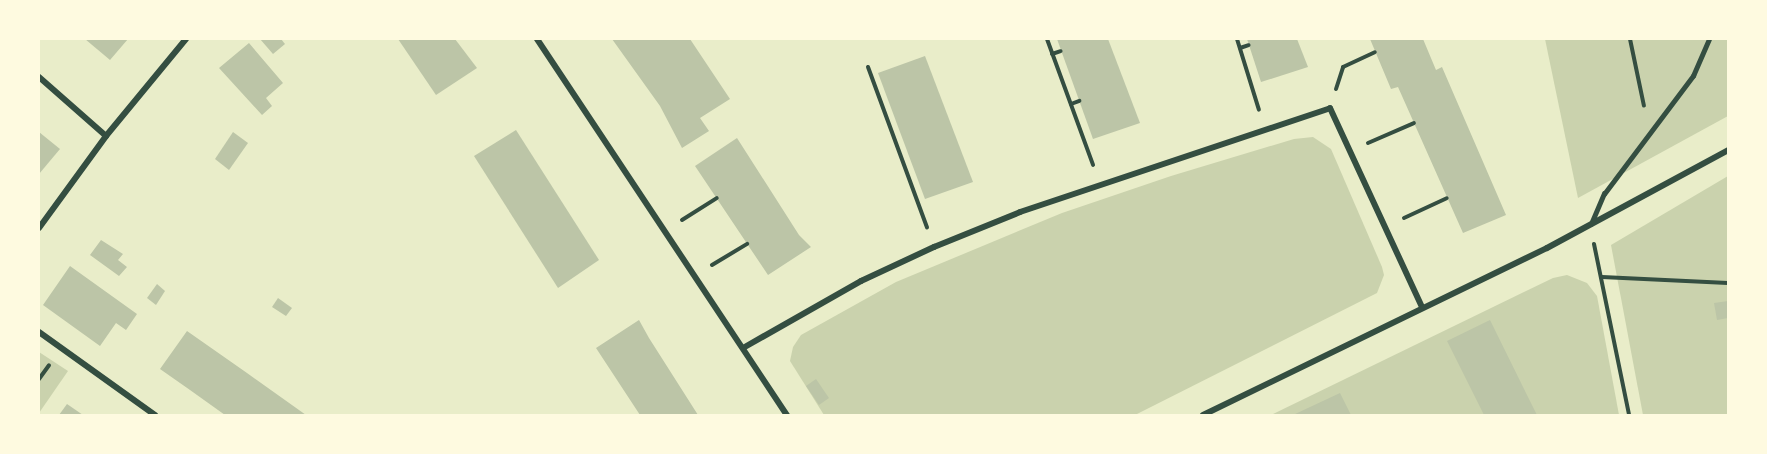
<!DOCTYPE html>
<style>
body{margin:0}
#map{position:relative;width:1767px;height:454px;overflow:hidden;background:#e9edc9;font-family:"Public Sans",sans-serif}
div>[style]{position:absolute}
.green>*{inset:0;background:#cad2ad}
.building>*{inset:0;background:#bcc5a7}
.path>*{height:4px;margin:-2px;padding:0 2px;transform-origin:2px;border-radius:2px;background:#344e41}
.service>*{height:4.5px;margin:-2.25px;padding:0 2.25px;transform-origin:2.25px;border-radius:2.25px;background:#344e41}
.minor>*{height:6px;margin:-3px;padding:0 3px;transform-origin:3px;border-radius:3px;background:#344e41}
span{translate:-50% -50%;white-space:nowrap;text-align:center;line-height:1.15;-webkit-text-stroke:6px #fefae0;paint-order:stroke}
.frame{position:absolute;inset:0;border:40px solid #fefae0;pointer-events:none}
</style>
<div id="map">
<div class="green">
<i style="clip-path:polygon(1545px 39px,1728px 39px,1728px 116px,1578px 198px)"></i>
<i style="clip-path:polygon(1313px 137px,1331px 149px,1382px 267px,1384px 275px,1377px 293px,1135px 415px,824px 415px,790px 361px,793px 347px,801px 335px,896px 282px,1062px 213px,1171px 176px,1294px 139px)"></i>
<i style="clip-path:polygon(1728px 176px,1728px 415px,1643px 415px,1611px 245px)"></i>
<i style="clip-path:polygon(1567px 275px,1587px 283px,1597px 296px,1619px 415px,1271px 415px,1553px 278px)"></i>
<i style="clip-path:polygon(39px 352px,68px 371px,39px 413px)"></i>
</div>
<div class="building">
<i style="clip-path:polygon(85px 39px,128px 39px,110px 60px)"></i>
<i style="clip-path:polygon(260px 39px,281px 39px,285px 44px,273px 54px)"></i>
<i style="clip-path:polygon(398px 39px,455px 39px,477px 68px,436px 95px)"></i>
<i style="clip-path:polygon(612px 39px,690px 39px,730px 99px,700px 118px,709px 131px,682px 148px,660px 106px)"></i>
<i style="clip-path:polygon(1057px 39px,1108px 39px,1140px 123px,1093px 139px)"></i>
<i style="clip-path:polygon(1247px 39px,1297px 39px,1308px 67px,1261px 82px)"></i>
<i style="clip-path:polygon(1370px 39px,1423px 39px,1436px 70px,1442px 67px,1506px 215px,1463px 233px,1398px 87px,1391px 89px)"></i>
<i style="clip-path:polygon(249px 43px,283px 83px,266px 98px,272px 106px,262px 115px,219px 68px)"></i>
<i style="clip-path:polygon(925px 56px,973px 182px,925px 199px,878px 73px)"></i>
<i style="clip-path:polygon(516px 130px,599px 260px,558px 288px,474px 156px)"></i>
<i style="clip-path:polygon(39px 132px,60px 149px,39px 174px)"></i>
<i style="clip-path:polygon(233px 132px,248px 143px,229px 170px,215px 159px)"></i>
<i style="clip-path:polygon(737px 138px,799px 235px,811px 247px,768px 275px,695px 166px)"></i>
<i style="clip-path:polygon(101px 240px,123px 254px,118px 260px,127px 267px,119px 276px,90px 255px)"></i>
<i style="clip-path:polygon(70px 266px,137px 314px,126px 330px,116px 323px,100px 346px,43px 305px)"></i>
<i style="clip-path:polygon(157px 284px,165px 291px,156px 305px,147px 298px)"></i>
<i style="clip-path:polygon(278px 298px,292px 308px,286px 316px,272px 307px)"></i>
<i style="clip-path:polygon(1728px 301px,1728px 318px,1717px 320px,1714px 303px)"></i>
<i style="clip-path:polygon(639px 320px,649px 338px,698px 415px,640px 415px,596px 348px)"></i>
<i style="clip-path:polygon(1490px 320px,1526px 393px,1537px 415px,1484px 415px,1447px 341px)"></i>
<i style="clip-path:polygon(187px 331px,247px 373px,306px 415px,225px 415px,190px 390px,160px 369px)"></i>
<i style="clip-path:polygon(816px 379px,829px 398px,819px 405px,806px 386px)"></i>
<i style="clip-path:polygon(1340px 393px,1351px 415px,1293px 415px)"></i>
<i style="clip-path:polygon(67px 404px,83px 415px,59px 415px)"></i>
</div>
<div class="path">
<i style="left:1047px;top:39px;width:134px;rotate:69.9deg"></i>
<i style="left:1237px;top:39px;width:74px;rotate:72.8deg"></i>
<i style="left:1630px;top:39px;width:68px;rotate:78.2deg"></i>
<i style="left:1240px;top:48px;width:9px;rotate:-18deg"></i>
<i style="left:1052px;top:54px;width:9px;rotate:-18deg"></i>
<i style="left:868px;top:67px;width:171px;rotate:69.8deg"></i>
<i style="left:1336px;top:89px;width:23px;rotate:-72deg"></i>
<i style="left:1343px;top:67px;width:35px;rotate:-25deg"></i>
<i style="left:1071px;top:104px;width:9px;rotate:-21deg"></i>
<i style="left:1368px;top:143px;width:50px;rotate:-23.5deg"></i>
<i style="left:1404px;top:218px;width:47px;rotate:-24.9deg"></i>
<i style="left:682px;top:220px;width:41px;rotate:-32.2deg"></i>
<i style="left:1594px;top:244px;width:175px;rotate:78.4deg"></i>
<i style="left:712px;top:265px;width:41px;rotate:-31deg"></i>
<i style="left:1602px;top:277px;width:126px;rotate:2.7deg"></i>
<i style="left:39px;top:379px;width:17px;rotate:-54deg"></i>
</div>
<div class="service">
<i style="left:1591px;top:224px;width:33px;rotate:-67deg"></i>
<i style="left:1604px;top:194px;width:148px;rotate:-53deg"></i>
<i style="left:1693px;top:76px;width:40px;rotate:-66.6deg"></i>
</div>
<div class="minor">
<i style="left:537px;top:39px;width:452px;rotate:56.4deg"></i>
<i style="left:39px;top:77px;width:89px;rotate:41.4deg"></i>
<i style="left:39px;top:228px;width:114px;rotate:-53.9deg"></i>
<i style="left:106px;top:136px;width:126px;rotate:-50.5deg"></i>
<i style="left:39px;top:332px;width:143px;rotate:35.6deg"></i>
<i style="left:743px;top:348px;width:136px;rotate:-29.6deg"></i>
<i style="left:861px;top:281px;width:81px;rotate:-25deg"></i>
<i style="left:934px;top:247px;width:93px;rotate:-22.1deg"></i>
<i style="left:1020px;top:212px;width:327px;rotate:-18.5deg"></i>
<i style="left:1330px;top:108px;width:219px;rotate:65.2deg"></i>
<i style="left:1203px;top:415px;width:382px;rotate:-25.9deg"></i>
<i style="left:1547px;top:248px;width:206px;rotate:-28.4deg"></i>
</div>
<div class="frame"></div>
</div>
